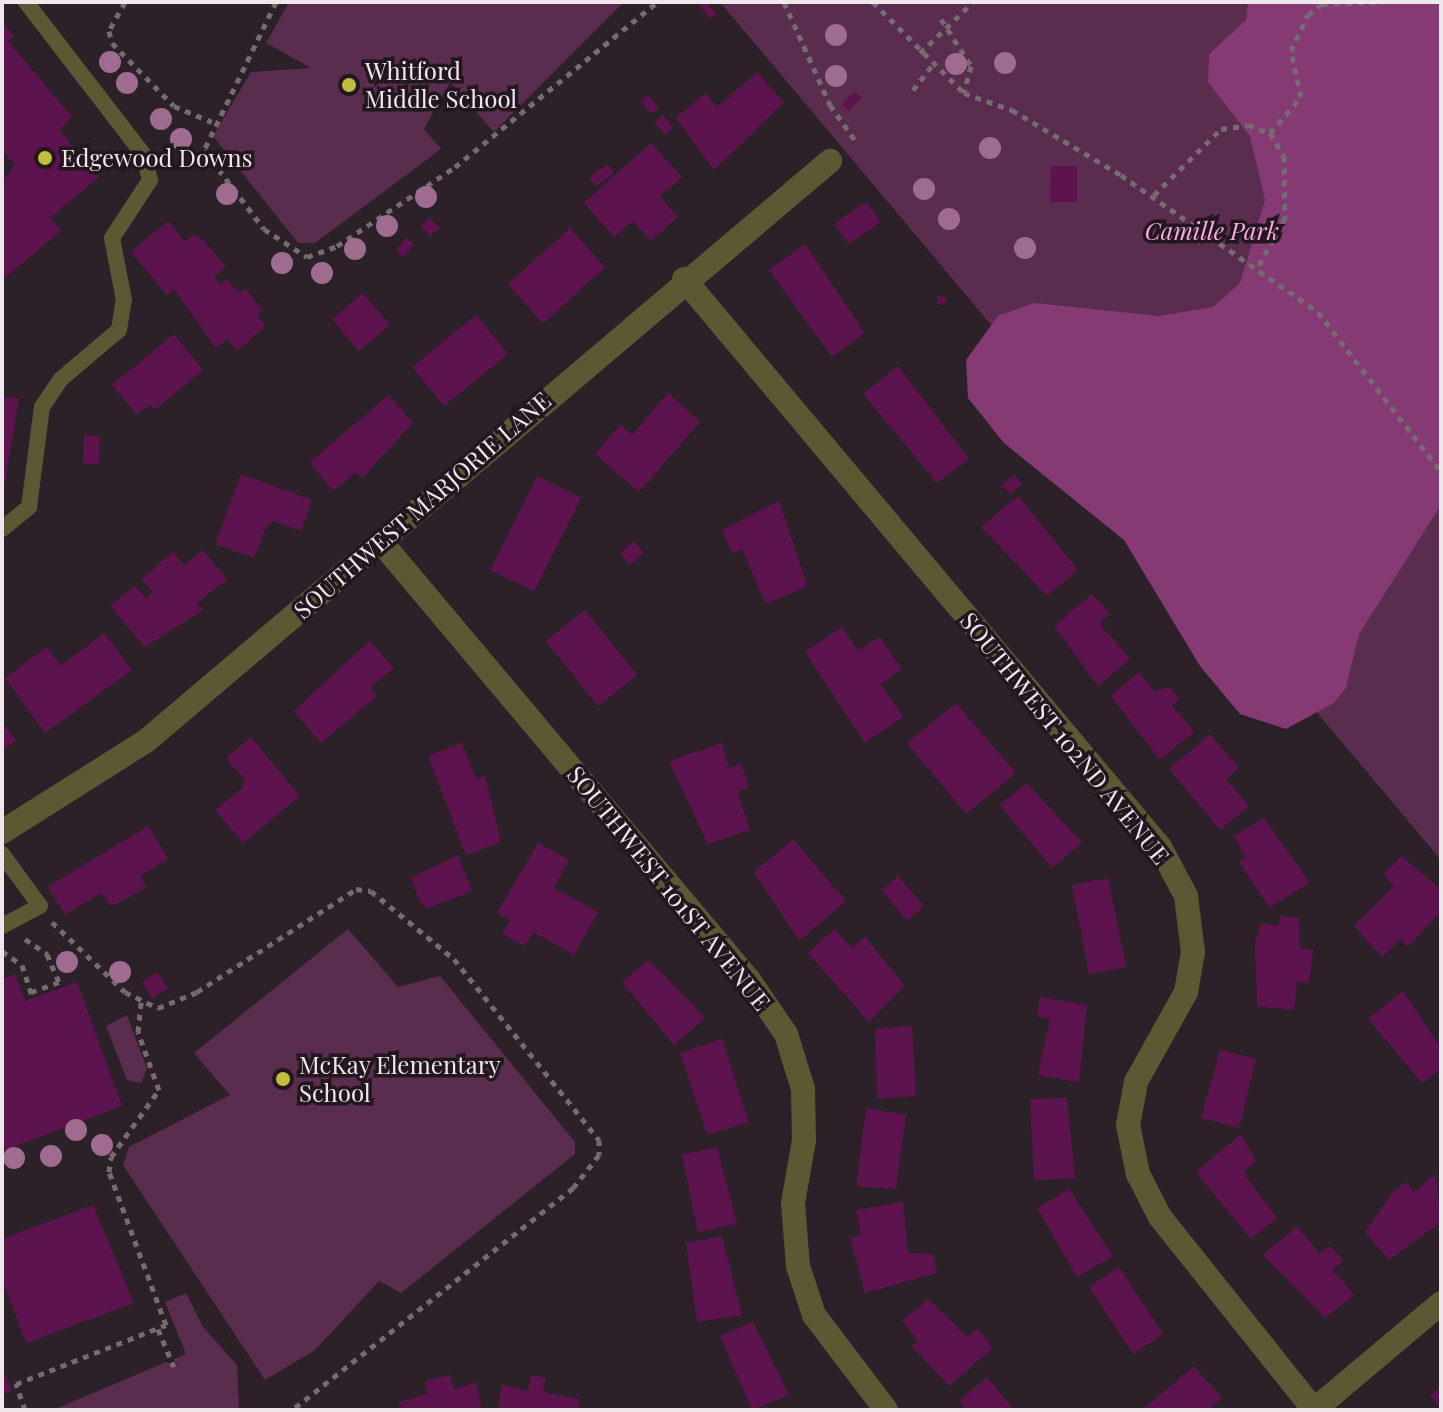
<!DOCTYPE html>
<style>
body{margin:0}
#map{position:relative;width:1443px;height:1412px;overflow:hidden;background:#2c2128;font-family:"Playfair Display",serif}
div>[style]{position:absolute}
.green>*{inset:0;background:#5a2d4e}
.forest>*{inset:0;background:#853a73}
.building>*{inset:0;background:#5d144e}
.path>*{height:5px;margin-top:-2.5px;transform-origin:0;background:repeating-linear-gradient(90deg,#756b71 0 6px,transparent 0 12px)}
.service>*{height:16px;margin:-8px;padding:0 8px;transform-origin:8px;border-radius:8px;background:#5b5933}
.minor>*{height:24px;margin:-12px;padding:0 12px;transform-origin:12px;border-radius:12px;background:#5b5933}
.trees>*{width:22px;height:22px;margin:-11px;border-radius:50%;background:#9f6c90}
.dots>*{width:22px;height:22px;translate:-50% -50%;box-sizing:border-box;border:4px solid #22171f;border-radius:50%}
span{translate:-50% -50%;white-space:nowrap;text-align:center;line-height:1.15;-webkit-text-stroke:7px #22171f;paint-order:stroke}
.poi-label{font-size:24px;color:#efe7ec}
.left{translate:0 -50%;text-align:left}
.park-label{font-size:24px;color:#fda9e5;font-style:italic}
.street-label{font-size:24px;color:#efe7ec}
.frame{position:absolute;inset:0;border:4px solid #efe7ec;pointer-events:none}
</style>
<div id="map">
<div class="green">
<i style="clip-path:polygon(289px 2px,624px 2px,494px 132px,450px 82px,424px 129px,441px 149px,315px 243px,298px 243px,213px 136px,251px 72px,311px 68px,266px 43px)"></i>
<i style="clip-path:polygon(720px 2px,1441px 2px,1441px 860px,992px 326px)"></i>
<i style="clip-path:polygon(348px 929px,398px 987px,440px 976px,575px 1142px,575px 1154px,401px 1293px,379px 1281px,315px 1350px,265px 1380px,123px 1165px,129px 1147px,230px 1095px,194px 1053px)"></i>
<i style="clip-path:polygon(127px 1015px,147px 1069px,141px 1083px,127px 1080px,106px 1026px)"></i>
<i style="clip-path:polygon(186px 1293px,203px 1327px,237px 1365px,239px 1410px,53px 1410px,166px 1362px,177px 1366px,174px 1359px,186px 1354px,165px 1302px)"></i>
</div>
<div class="forest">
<i style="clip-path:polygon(1248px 2px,1441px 2px,1441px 505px,1359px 634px,1346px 688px,1334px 703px,1286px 729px,1240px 714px,1200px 666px,1124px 540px,1004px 443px,968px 398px,966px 360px,998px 316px,1034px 303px,1159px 316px,1213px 307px,1240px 283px,1265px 200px,1250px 136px,1208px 82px,1209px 54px,1246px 20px)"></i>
</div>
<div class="building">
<i style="clip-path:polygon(706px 2px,717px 14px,711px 19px,698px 4px)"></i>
<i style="clip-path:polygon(2px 22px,14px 36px,8px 41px,72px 117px,59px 130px,99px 177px,50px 218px,61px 231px,2px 280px,2px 182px,15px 165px,2px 150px)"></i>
<i style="clip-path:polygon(757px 72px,784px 103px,714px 170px,676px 118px,705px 93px,717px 107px)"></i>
<i style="clip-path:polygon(856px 91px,862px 98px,848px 111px,841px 104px)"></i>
<i style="clip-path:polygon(648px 95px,659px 108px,651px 114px,641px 101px)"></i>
<i style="clip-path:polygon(663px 115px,673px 128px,665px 135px,654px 122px)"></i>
<i style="clip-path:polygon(651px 143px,682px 177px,660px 196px,678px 217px,651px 241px,633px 221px,614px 237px,584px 203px)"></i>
<i style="clip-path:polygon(607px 164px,614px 173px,596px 186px,589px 178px)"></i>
<i style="clip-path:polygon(1051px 166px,1077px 166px,1077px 202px,1050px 202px)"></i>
<i style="clip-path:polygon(866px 202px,881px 222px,849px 244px,834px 224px)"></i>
<i style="clip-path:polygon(430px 218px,439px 228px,430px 236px,421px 226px)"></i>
<i style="clip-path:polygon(168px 221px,184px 241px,193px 235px,203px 240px,226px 267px,214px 277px,221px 285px,227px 279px,239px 293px,245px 289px,263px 310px,257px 315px,266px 326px,237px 351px,227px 339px,216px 348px,174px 289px,167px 295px,131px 252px)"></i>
<i style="clip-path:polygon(570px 228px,605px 267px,543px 324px,508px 284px)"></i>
<i style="clip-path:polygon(405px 238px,414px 244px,404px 257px,396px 251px)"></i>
<i style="clip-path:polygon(805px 244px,865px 333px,832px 357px,769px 270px)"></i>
<i style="clip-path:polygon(363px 293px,390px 325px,359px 351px,332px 319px)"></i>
<i style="clip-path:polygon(937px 296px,946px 297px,945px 305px,937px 304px)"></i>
<i style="clip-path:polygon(476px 315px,508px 354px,444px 406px,412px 367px)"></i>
<i style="clip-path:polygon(174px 334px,203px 370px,155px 410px,150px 404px,137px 415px,112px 385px)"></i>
<i style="clip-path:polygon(898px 366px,969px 459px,937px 483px,863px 394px)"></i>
<i style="clip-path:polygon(668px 393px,700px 422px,639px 492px,595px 454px,620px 425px,632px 435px)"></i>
<i style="clip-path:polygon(389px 395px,413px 423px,362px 478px,356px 472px,333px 491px,310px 462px)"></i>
<i style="clip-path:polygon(2px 397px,19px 398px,4px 488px,2px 488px)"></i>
<i style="clip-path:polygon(84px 435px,100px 436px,99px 464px,83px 464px)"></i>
<i style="clip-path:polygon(241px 474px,312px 500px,301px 531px,273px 521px,266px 527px,254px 558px,215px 544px)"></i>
<i style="clip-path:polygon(1014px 475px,1022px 484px,1010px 494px,1002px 485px)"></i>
<i style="clip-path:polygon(537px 476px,581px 498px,534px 591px,490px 570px)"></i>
<i style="clip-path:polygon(1018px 496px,1078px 570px,1047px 596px,981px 527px)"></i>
<i style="clip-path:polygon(779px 501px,807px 586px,766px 604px,742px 549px,732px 554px,722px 530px)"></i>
<i style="clip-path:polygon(634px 541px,644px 553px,630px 565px,620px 553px)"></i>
<i style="clip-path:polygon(203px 550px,227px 579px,197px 603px,203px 610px,145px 647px,110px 606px,135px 586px,146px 598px,153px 592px,141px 579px,173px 552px,184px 565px)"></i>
<i style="clip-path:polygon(1092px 594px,1110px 614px,1099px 623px,1130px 659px,1098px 686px,1054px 626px)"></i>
<i style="clip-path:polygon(585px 610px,637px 675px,598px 706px,546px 641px)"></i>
<i style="clip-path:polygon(842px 627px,858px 651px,880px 637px,902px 670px,881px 684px,903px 717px,865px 743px,805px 652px)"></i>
<i style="clip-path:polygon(105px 633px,132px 670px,45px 733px,5px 678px,47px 647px,61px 665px)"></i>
<i style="clip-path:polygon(370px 641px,394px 668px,370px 688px,377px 696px,321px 743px,294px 711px)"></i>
<i style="clip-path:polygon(1139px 672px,1155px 692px,1169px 686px,1180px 699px,1172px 705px,1194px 732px,1160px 760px,1111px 696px)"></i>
<i style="clip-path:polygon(956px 703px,1016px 773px,966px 814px,907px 743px)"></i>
<i style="clip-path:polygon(2px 722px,16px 740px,2px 752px)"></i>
<i style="clip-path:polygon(1210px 734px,1239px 768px,1226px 779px,1249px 806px,1220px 830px,1169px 769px)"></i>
<i style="clip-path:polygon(251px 737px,300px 796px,243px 843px,215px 810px,242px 789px,245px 780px,226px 758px)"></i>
<i style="clip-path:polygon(462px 743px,476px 779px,485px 776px,501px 842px,466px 855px,428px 756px)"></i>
<i style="clip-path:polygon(722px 743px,729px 768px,741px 763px,749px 788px,737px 792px,750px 830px,708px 844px,669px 761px)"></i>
<i style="clip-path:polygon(1027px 783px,1082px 843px,1052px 868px,1000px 805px)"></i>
<i style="clip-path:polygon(1264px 818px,1310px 883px,1269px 907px,1239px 862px,1246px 858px,1234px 836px)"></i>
<i style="clip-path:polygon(148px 826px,168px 859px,140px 876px,147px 887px,112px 906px,101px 893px,65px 915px,48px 887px)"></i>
<i style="clip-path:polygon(793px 839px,846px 901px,799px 941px,754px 872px)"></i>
<i style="clip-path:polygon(538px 843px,569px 860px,554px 888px,598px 912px,574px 955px,533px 932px,525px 946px,502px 934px,510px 920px,497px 913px)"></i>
<i style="clip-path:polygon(458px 855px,472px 891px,428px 908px,421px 904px,411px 878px)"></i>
<i style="clip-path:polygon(1402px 856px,1441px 890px,1441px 911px,1408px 947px,1401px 939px,1382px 957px,1354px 926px,1394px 886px,1383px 874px)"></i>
<i style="clip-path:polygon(898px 876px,924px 906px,907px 921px,882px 890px)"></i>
<i style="clip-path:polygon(1108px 878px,1126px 967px,1089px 974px,1072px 885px)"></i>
<i style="clip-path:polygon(1280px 916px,1299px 918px,1300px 948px,1313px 950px,1309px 983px,1297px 982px,1294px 1010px,1257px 1006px,1255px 942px,1261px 923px,1279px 926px)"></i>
<i style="clip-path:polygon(835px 929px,852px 948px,865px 937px,905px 986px,869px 1022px,808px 953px)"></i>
<i style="clip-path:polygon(649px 960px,705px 1018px,674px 1045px,622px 982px)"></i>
<i style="clip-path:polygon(157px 972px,168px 988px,152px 998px,142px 982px)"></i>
<i style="clip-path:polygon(15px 974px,25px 1001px,77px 982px,122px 1106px,2px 1151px,2px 979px)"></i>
<i style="clip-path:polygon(1403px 991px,1441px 1048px,1441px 1069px,1422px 1083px,1368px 1019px)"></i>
<i style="clip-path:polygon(1040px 997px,1087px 1005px,1079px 1082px,1038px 1075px,1050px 1019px,1037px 1017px)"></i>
<i style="clip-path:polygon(912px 1026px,916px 1096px,877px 1099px,875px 1029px)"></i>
<i style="clip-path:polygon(722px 1039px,749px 1122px,707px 1135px,680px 1053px)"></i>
<i style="clip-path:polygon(1220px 1050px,1256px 1059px,1239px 1128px,1201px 1118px)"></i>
<i style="clip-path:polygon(1067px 1098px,1075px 1178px,1034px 1180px,1030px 1099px)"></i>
<i style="clip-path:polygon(866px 1108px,906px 1115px,896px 1189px,856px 1186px)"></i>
<i style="clip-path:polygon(1241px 1134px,1256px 1161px,1243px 1172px,1277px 1218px,1251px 1239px,1196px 1172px)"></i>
<i style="clip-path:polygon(717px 1147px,737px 1224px,698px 1232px,682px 1155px)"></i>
<i style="clip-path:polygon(1436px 1174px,1441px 1222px,1389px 1260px,1365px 1232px,1392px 1193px,1406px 1182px,1414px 1192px)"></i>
<i style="clip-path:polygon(1069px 1189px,1113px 1256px,1077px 1277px,1037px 1208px)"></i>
<i style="clip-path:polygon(903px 1202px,908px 1253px,933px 1254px,937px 1273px,865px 1293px,850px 1238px,861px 1235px,856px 1210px)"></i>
<i style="clip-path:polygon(93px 1205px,134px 1303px,26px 1343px,2px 1279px,2px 1239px)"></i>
<i style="clip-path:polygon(1297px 1226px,1320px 1254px,1330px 1246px,1343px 1261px,1333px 1270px,1354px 1295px,1325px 1318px,1263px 1255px)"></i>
<i style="clip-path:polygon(722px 1236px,742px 1315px,697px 1322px,686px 1243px)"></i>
<i style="clip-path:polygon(1119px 1267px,1163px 1334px,1133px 1354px,1089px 1287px)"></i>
<i style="clip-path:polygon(928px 1299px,968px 1337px,978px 1329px,993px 1348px,949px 1386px,911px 1346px,919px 1342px,902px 1321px)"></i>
<i style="clip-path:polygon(753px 1322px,789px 1395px,752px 1410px,720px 1336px)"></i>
<i style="clip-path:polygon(2px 1365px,12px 1391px,2px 1395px)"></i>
<i style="clip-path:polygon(1194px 1366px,1222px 1398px,1208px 1410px,1142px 1410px)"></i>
<i style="clip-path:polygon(450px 1375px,454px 1389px,476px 1383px,482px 1410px,402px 1410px,399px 1402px,428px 1394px,425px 1381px)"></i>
<i style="clip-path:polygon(531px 1375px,546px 1378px,543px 1392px,580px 1399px,577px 1410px,498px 1410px,502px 1385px,528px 1391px)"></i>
<i style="clip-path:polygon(987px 1377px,1014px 1410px,966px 1410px,959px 1401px)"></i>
<i style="clip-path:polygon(1441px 1386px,1441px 1408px,1430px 1396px)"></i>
</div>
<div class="path">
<i style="left:125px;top:2px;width:33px;rotate:119deg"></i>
<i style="left:109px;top:31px;width:12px;rotate:76deg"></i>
<i style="left:112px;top:43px;width:88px;rotate:45.5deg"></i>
<i style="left:174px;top:106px;width:41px;rotate:22.8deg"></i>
<i style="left:276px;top:2px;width:165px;rotate:115.9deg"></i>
<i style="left:204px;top:150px;width:99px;rotate:52.8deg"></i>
<i style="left:264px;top:229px;width:51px;rotate:33.1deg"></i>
<i style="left:307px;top:257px;width:32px;rotate:-20deg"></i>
<i style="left:337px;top:246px;width:142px;rotate:-33.8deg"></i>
<i style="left:455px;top:167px;width:261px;rotate:-39.2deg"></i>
<i style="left:784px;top:2px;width:113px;rotate:65.9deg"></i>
<i style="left:830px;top:105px;width:47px;rotate:54.6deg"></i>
<i style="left:873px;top:2px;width:129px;rotate:45deg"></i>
<i style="left:964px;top:93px;width:51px;rotate:19.5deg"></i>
<i style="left:1012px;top:110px;width:127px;rotate:30.8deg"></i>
<i style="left:1121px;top:175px;width:240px;rotate:34.8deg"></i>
<i style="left:1318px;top:312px;width:202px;rotate:52.4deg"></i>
<i style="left:941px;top:19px;width:56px;rotate:57.4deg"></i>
<i style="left:971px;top:66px;width:28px;rotate:105deg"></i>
<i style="left:920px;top:53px;width:74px;rotate:-43.9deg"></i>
<i style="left:913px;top:90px;width:31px;rotate:-52deg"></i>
<i style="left:1270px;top:133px;width:48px;rotate:-49.3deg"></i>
<i style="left:1301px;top:97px;width:47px;rotate:-102.3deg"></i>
<i style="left:1291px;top:51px;width:40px;rotate:-65deg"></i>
<i style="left:1308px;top:15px;width:18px;rotate:-38deg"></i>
<i style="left:1322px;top:4px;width:62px;rotate:-1.8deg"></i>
<i style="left:1154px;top:195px;width:94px;rotate:-44.6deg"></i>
<i style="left:1221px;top:129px;width:27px;rotate:-8deg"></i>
<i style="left:1248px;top:125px;width:23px;rotate:20deg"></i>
<i style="left:1270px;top:133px;width:27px;rotate:59deg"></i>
<i style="left:1284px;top:156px;width:62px;rotate:89.1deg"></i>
<i style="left:1285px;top:218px;width:54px;rotate:119deg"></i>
<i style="left:52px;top:922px;width:101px;rotate:43.8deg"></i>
<i style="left:125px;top:992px;width:37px;rotate:26deg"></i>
<i style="left:158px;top:1008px;width:42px;rotate:-22.3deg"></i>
<i style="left:197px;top:992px;width:189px;rotate:-32.9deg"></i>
<i style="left:356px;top:889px;width:15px;rotate:8deg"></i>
<i style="left:371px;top:891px;width:107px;rotate:39.3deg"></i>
<i style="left:454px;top:959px;width:232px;rotate:51.3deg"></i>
<i style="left:599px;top:1140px;width:15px;rotate:90deg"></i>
<i style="left:599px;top:1155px;width:42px;rotate:128.2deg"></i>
<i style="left:573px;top:1188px;width:358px;rotate:141.7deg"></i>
<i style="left:25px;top:939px;width:27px;rotate:34deg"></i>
<i style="left:47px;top:954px;width:30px;rotate:67deg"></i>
<i style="left:59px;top:982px;width:30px;rotate:160deg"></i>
<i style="left:2px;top:951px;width:24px;rotate:35deg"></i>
<i style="left:22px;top:965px;width:35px;rotate:72deg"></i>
<i style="left:158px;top:1329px;width:41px;rotate:67.2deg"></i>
<i style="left:25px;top:1410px;width:28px;rotate:-109deg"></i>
<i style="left:16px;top:1384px;width:161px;rotate:-21.5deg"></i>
<i style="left:166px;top:1325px;width:163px;rotate:-110.4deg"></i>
<i style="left:109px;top:1172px;width:15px;rotate:-82deg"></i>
<i style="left:111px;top:1157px;width:82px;rotate:-54.4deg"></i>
<i style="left:159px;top:1090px;width:62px;rotate:-109.9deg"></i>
<i style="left:138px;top:1032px;width:30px;rotate:-84deg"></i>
</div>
<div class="service">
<i style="left:2px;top:529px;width:35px;rotate:-39deg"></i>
<i style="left:29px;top:507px;width:101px;rotate:-82.6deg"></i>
<i style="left:42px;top:407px;width:34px;rotate:-56deg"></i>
<i style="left:61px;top:379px;width:76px;rotate:-40.2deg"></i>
<i style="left:119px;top:330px;width:30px;rotate:-81deg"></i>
<i style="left:124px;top:300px;width:63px;rotate:-101deg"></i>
<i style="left:112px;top:238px;width:69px;rotate:-56.8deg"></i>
<i style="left:150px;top:180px;width:27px;rotate:-105deg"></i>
<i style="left:143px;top:154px;width:192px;rotate:-127.6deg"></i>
<i style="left:2px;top:854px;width:64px;rotate:53.8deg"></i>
<i style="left:40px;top:906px;width:43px;rotate:152.2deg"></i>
</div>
<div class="minor">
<i style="left:684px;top:279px;width:741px;rotate:50.04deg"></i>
<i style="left:1160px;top:847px;width:55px;rotate:62deg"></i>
<i style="left:1186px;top:896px;width:56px;rotate:82.9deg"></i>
<i style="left:1193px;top:952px;width:41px;rotate:99.9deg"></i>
<i style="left:1186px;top:992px;width:103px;rotate:119.1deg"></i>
<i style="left:1136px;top:1082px;width:44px;rotate:100.5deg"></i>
<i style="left:1128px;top:1125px;width:50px;rotate:78.5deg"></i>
<i style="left:1138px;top:1174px;width:48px;rotate:62.9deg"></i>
<i style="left:1160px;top:1217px;width:247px;rotate:51.4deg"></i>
<i style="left:381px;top:542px;width:572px;rotate:49.96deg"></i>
<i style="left:749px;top:980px;width:65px;rotate:55.6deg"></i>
<i style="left:786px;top:1034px;width:58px;rotate:72.8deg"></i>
<i style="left:803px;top:1089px;width:51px;rotate:88.9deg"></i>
<i style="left:804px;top:1140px;width:64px;rotate:99.9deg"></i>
<i style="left:793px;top:1203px;width:63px;rotate:85.5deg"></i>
<i style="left:798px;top:1266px;width:52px;rotate:71.9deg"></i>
<i style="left:814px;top:1315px;width:119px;rotate:52.8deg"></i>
<i style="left:2px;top:832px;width:170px;rotate:-32.3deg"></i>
<i style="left:146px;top:741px;width:897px;rotate:-40.3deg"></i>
<i style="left:1314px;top:1410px;width:166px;rotate:-40.1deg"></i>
</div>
<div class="trees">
<i style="left:836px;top:35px"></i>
<i style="left:110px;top:62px"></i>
<i style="left:1005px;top:63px"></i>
<i style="left:956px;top:64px"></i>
<i style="left:836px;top:76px"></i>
<i style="left:127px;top:83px"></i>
<i style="left:161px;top:119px"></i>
<i style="left:181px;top:139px"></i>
<i style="left:990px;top:148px"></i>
<i style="left:924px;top:189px"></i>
<i style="left:227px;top:194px"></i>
<i style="left:426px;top:197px"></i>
<i style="left:949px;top:219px"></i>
<i style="left:387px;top:226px"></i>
<i style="left:1025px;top:248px"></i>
<i style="left:355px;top:249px"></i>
<i style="left:282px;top:263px"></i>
<i style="left:322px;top:273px"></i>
<i style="left:67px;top:962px"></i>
<i style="left:120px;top:972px"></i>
<i style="left:76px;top:1130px"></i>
<i style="left:102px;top:1145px"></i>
<i style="left:51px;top:1156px"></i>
<i style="left:14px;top:1158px"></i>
</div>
<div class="dots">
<i style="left:349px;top:85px;background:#c3bd3e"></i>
<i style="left:45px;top:158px;background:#c3bd3e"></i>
<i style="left:283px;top:1079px;background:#c3bd3e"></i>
</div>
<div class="poi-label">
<span class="left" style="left:365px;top:85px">Whitford<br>Middle School</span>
<span class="left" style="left:61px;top:158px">Edgewood Downs</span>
<span class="left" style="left:299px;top:1079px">McKay Elementary<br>School</span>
</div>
<div class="park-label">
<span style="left:1212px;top:231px">Camille Park</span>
</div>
<div class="street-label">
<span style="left:422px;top:505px;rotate:-41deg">SOUTHWEST MARJORIE LANE</span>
<span style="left:1065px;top:738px;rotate:51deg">SOUTHWEST 102ND AVENUE</span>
<span style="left:669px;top:888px;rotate:51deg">SOUTHWEST 101ST AVENUE</span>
</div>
<div class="frame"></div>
</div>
